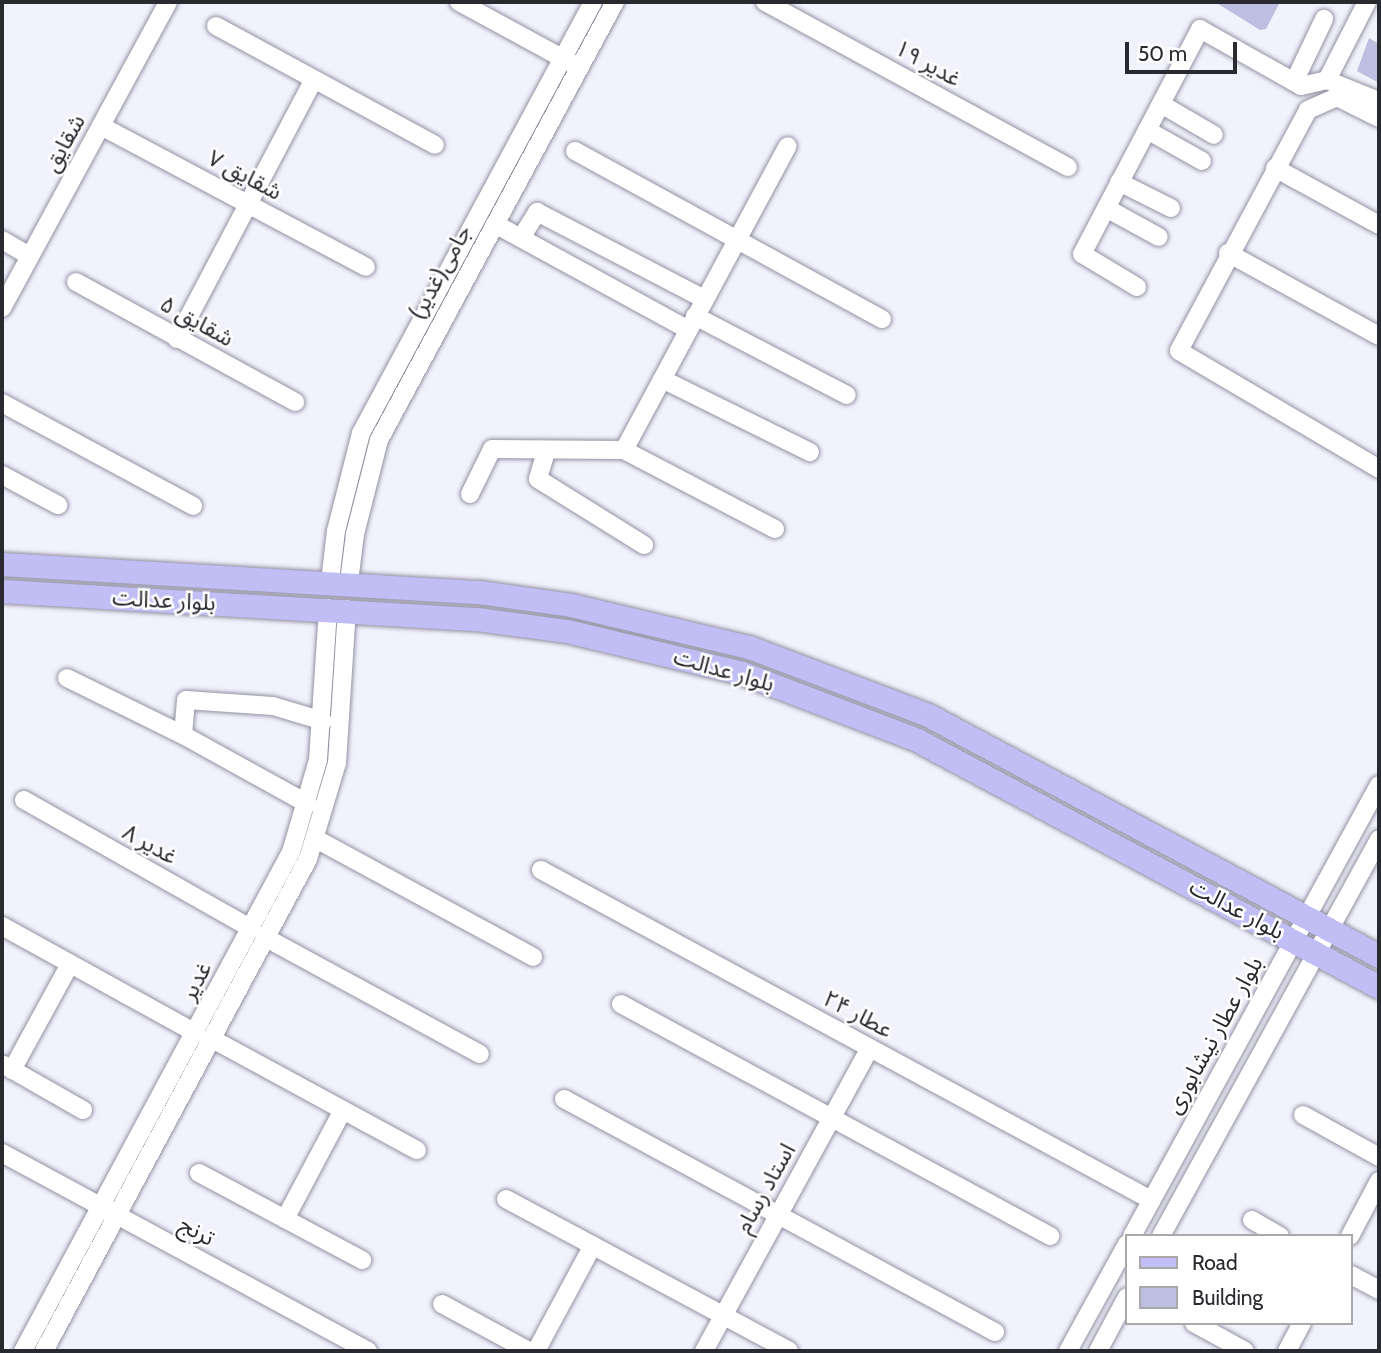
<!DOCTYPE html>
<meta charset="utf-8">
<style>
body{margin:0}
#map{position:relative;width:1381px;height:1353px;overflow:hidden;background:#f2f2fd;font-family:Cabin,"Noto Sans Arabic",sans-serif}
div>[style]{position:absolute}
.building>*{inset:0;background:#bebee0}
.roads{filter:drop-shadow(0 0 2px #9191a2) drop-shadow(0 0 2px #9191a2)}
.minor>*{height:18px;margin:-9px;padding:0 9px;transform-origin:9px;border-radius:9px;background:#fff}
.major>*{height:23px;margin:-11.5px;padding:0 11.5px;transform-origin:11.5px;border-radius:11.5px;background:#c1bef5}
span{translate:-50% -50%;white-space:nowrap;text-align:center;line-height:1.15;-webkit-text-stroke:5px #fff;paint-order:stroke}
.street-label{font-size:23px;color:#292930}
.frame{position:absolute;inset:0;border:4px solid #292930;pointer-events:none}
.legend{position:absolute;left:1125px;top:1234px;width:228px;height:91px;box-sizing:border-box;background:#fff;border:2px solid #a9a9ac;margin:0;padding:9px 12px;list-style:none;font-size:21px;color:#292930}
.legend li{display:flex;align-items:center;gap:14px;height:35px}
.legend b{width:35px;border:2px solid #a9a9ac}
.scale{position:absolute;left:1125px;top:42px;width:112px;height:32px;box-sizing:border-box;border:4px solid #292930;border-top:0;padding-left:9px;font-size:21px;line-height:24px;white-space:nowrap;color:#292930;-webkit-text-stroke:5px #fff;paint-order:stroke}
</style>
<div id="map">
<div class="building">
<i style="clip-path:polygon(1215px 2px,1280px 2px,1266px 29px,1260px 30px)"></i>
<i style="clip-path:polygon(1369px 38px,1379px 44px,1379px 83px,1357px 71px)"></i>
</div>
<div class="roads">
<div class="minor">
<i style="left:459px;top:2px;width:130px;rotate:28.5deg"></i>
<i style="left:765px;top:2px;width:345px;rotate:28.6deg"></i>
<i style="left:216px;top:26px;width:249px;rotate:28.5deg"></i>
<i style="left:1327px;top:80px;width:88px;rotate:-62.9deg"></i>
<i style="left:1327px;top:80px;width:56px;rotate:22deg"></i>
<i style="left:1294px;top:82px;width:70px;rotate:-64.5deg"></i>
<i style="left:1161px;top:104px;width:61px;rotate:30.3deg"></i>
<i style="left:1379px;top:118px;width:47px;rotate:-153.4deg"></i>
<i style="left:1337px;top:97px;width:32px;rotate:156deg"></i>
<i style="left:1308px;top:110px;width:273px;rotate:118.2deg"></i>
<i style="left:1179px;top:351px;width:232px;rotate:30.5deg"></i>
<i style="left:101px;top:126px;width:300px;rotate:28deg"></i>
<i style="left:1147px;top:130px;width:63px;rotate:29.4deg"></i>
<i style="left:575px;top:151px;width:350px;rotate:28.7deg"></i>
<i style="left:1275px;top:168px;width:119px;rotate:28.7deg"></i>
<i style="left:1119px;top:182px;width:58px;rotate:26.6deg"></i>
<i style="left:1106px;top:208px;width:60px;rotate:28.7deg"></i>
<i style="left:495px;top:224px;width:219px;rotate:28.7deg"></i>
<i style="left:521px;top:238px;width:31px;rotate:-58deg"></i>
<i style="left:537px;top:212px;width:188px;rotate:27.5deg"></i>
<i style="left:2px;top:240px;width:32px;rotate:30deg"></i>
<i style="left:1228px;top:253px;width:172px;rotate:28.8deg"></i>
<i style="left:76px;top:282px;width:250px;rotate:28.7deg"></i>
<i style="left:1137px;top:287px;width:64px;rotate:-149deg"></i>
<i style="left:1082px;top:254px;width:254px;rotate:-62.3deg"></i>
<i style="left:1200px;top:29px;width:116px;rotate:29.4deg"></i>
<i style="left:1301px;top:86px;width:27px;rotate:-13deg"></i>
<i style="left:2px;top:308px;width:348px;rotate:-61.5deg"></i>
<i style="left:695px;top:316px;width:171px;rotate:27.5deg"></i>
<i style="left:177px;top:339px;width:292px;rotate:-62.2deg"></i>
<i style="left:662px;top:379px;width:165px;rotate:26.3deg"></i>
<i style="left:2px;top:403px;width:217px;rotate:28.3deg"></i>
<i style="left:546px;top:452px;width:28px;rotate:107deg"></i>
<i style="left:538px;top:479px;width:125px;rotate:31.9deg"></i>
<i style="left:2px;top:475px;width:64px;rotate:28.2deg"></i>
<i style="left:470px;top:494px;width:50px;rotate:-63.9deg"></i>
<i style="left:492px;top:449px;width:132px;rotate:0.4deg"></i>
<i style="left:775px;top:529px;width:170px;rotate:-152.4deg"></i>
<i style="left:624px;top:450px;width:345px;rotate:-61.7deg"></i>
<i style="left:330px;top:581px;width:50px;rotate:-83.2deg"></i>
<i style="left:336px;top:531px;width:101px;rotate:-75.7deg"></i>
<i style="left:361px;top:433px;width:489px;rotate:-61.7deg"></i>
<i style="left:349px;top:582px;width:48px;rotate:-82.9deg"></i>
<i style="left:355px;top:534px;width:97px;rotate:-75.7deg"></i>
<i style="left:379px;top:440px;width:498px;rotate:-61.7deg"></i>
<i style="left:67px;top:678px;width:129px;rotate:26.2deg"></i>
<i style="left:24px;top:800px;width:262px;rotate:29.5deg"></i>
<i style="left:308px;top:804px;width:143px;rotate:-151.1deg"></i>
<i style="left:183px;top:735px;width:35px;rotate:-85deg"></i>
<i style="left:186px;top:700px;width:87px;rotate:3.9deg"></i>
<i style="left:273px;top:706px;width:52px;rotate:16.7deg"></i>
<i style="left:316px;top:839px;width:247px;rotate:28.5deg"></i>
<i style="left:541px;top:870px;width:694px;rotate:28.41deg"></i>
<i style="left:2px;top:926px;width:222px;rotate:28.9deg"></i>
<i style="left:268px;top:939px;width:241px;rotate:28.5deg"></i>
<i style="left:621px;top:1004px;width:488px;rotate:28.4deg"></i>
<i style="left:214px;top:1040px;width:231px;rotate:28.5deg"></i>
<i style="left:4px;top:1065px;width:91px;rotate:29.7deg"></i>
<i style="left:12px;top:1070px;width:121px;rotate:-61.3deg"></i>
<i style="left:564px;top:1099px;width:490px;rotate:28.4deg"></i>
<i style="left:1303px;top:1115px;width:87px;rotate:28.9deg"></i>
<i style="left:2px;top:1153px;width:416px;rotate:28.4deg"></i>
<i style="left:199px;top:1173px;width:185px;rotate:28.1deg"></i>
<i style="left:506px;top:1199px;width:321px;rotate:28.2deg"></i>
<i style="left:285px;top:1219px;width:123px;rotate:-62deg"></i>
<i style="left:1252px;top:1220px;width:32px;rotate:30deg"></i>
<i style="left:1132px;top:1236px;width:514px;rotate:-61.29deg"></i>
<i style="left:1161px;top:1236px;width:453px;rotate:-61.2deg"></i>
<i style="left:1350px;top:1236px;width:62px;rotate:-62.2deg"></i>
<i style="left:1351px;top:1275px;width:32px;rotate:28deg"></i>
<i style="left:442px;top:1304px;width:99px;rotate:28.4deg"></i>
<i style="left:1194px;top:1323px;width:58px;rotate:28.8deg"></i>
<i style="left:23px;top:1351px;width:566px;rotate:-61.76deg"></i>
<i style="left:291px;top:852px;width:96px;rotate:-73.6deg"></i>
<i style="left:318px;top:760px;width:152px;rotate:-86.2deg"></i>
<i style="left:44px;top:1351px;width:558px;rotate:-61.78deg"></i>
<i style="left:308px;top:859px;width:100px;rotate:-73.2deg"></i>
<i style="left:337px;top:763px;width:154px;rotate:-86.3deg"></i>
<i style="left:536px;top:1351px;width:120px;rotate:-61.7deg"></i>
<i style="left:704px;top:1351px;width:345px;rotate:-61.3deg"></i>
<i style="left:1068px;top:1351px;width:122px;rotate:-61.1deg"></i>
<i style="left:1098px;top:1351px;width:61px;rotate:-61.8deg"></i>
<i style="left:1287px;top:1351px;width:32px;rotate:-62deg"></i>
</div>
<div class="major">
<i style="left:2px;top:564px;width:478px;rotate:3.4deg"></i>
<i style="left:479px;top:592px;width:93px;rotate:8deg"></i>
<i style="left:571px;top:605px;width:183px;rotate:13.3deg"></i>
<i style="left:749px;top:647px;width:191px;rotate:20.8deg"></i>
<i style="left:928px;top:715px;width:511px;rotate:28.12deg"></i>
<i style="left:2px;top:591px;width:476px;rotate:3.4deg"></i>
<i style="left:477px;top:619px;width:91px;rotate:7.6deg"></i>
<i style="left:567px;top:631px;width:180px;rotate:13.5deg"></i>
<i style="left:742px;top:673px;width:187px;rotate:20.9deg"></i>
<i style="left:917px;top:740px;width:524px;rotate:28.13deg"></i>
</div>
</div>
<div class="street-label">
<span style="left:928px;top:63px;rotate:29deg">غدیر ۱۹</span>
<span style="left:64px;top:143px;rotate:-61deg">شقایق</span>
<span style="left:245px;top:175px;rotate:28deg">شقایق ۷</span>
<span style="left:440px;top:272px;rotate:-61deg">جامی(غدیر)</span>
<span style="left:197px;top:321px;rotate:29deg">شقایق ۵</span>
<span style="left:164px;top:600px;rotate:3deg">بلوار عدالت</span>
<span style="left:724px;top:670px;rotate:16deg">بلوار عدالت</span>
<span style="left:150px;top:844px;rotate:29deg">غدیر ۸</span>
<span style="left:1237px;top:909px;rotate:28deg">بلوار عدالت</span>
<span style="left:196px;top:981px;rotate:-62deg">غدیر</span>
<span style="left:858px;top:1014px;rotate:28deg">عطار ۲۴</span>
<span style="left:1214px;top:1035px;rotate:-61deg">بلوار عطار نیشابوری</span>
<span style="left:765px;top:1188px;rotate:-61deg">استاد رسام</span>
<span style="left:197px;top:1231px;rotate:28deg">ترنج</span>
</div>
<div class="frame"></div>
<ul class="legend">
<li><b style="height:9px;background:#c1bef5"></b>Road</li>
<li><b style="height:19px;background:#bebee0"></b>Building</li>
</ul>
<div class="scale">50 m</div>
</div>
